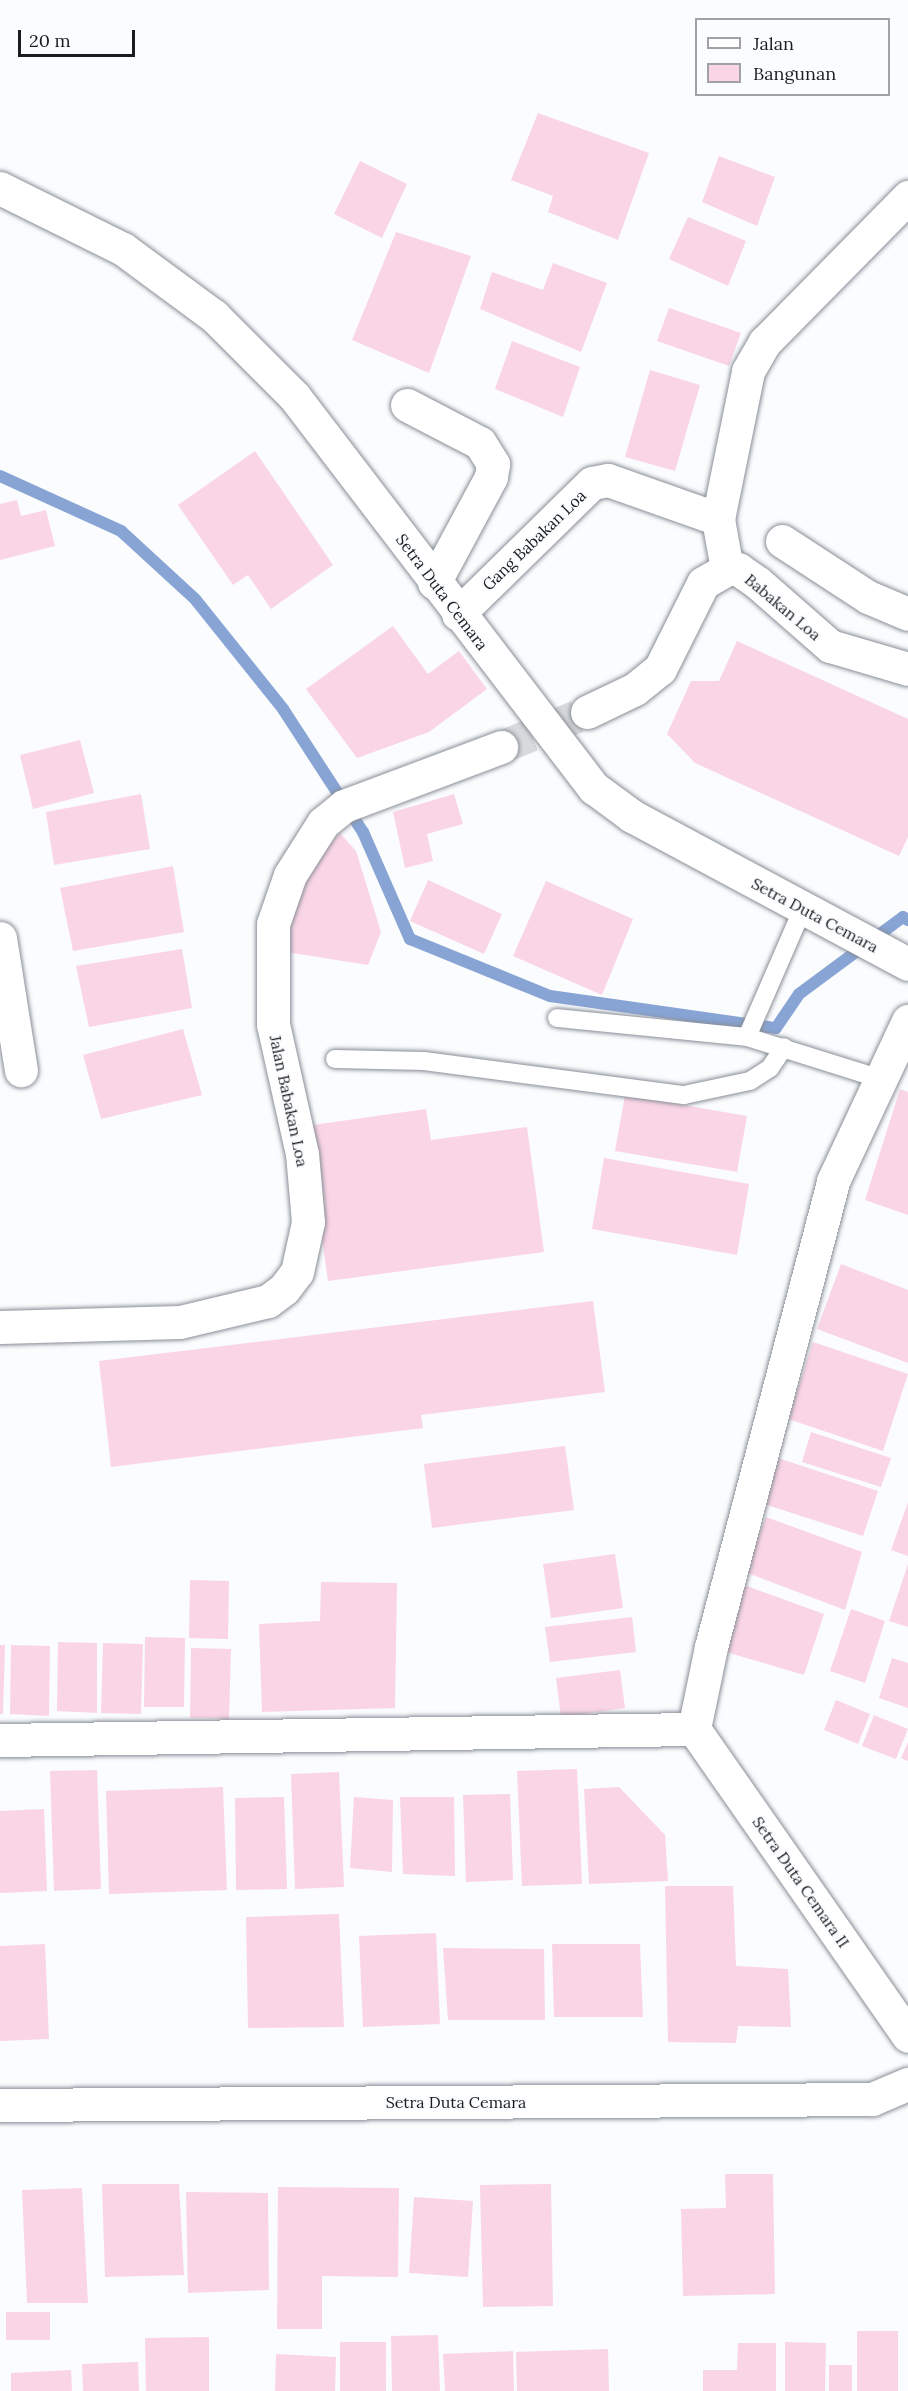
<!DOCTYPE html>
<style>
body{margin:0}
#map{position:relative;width:908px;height:2391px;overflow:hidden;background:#fafcfe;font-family:Lora,serif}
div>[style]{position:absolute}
.stream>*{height:12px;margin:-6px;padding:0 6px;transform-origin:6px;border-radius:6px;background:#87a4d4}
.building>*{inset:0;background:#fad5e6}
.street-tunnel>*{height:33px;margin-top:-16.5px;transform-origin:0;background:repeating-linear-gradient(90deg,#d8dadd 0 33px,transparent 0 49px)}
.roads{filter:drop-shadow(0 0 2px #898e97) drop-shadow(0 0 2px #898e97)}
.lane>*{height:18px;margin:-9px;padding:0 9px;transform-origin:9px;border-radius:9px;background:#fff}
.street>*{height:33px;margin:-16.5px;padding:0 16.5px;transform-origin:16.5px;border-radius:16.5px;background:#fff}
span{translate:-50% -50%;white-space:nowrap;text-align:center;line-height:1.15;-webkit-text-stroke:4.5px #fafcfe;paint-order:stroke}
.street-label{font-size:16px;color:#1a1c1f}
.legend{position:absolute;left:695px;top:18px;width:195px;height:78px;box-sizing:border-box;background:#fafcfe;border:2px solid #a0a2a5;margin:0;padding:8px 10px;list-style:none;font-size:18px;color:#1a1c1f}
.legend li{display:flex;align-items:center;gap:12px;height:30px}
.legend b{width:30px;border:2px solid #a0a2a5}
.scale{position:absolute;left:18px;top:30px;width:117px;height:27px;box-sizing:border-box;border:3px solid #1a1c1f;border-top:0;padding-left:8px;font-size:18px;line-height:21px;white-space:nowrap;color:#1a1c1f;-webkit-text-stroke:4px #fafcfe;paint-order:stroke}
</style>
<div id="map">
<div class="stream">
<i style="left:0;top:476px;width:133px;rotate:24.4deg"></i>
<i style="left:121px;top:531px;width:100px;rotate:42.6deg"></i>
<i style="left:195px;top:599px;width:141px;rotate:51.3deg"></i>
<i style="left:283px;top:709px;width:147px;rotate:57deg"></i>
<i style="left:363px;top:832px;width:117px;rotate:66.3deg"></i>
<i style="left:410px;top:939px;width:151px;rotate:22.2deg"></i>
<i style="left:550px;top:996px;width:228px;rotate:8.1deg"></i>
<i style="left:776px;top:1028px;width:41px;rotate:-55.9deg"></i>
<i style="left:799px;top:994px;width:129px;rotate:-36.5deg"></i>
<i style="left:903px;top:917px;width:6px;rotate:31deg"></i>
</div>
<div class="building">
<i style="clip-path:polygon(538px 113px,649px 153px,618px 240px,548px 212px,553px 196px,511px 180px)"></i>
<i style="clip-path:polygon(719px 156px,775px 177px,757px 226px,702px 202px)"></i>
<i style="clip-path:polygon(360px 161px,407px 184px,382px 238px,334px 214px)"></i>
<i style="clip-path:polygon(688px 217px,746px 241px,728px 286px,669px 259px)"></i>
<i style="clip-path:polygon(396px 232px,471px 256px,429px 373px,352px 340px)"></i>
<i style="clip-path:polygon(553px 263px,607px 283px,581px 352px,480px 309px,492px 272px,543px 290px)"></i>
<i style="clip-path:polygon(669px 308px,741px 333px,729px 366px,657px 341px)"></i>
<i style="clip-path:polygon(512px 341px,580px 367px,563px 417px,495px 389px)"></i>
<i style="clip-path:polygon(650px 370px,700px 385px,675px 471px,625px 457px)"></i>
<i style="clip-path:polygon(255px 451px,333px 565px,271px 609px,248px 575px,233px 585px,178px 505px)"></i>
<i style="clip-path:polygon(17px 500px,21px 516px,46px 510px,55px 546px,0 560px,0 504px)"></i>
<i style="clip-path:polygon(393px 626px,428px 674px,459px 651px,487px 689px,429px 732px,357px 758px,306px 689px)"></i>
<i style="clip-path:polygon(737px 641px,908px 719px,908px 837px,899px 856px,695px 763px,667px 734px,691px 681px,719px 681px)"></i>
<i style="clip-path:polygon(80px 740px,94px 793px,33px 809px,20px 755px)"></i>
<i style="clip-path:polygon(141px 794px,150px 849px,54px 865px,46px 812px)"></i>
<i style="clip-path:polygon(454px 794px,463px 824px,427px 834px,433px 861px,405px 868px,393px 812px)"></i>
<i style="clip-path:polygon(340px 833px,356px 851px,381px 932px,368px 965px,286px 952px,292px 907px,306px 869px)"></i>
<i style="clip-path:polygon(173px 866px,184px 932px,73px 951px,60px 888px)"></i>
<i style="clip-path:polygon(428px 880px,502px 914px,484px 954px,410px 921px)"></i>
<i style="clip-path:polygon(546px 881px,633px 919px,602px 995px,513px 956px)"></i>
<i style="clip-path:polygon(182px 949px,192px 1008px,89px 1027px,76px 966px)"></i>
<i style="clip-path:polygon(183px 1029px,202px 1095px,101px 1119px,83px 1055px)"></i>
<i style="clip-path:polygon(900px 1089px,908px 1092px,908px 1215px,865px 1200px)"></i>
<i style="clip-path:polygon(625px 1095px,747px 1116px,737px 1172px,615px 1151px)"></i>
<i style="clip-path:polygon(426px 1109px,431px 1140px,527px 1127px,544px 1252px,328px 1281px,306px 1126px)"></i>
<i style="clip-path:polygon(604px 1158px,749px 1184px,737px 1255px,592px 1229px)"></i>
<i style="clip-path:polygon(841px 1264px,908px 1290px,908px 1363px,817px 1329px)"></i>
<i style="clip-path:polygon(593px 1301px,605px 1392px,421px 1415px,423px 1428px,111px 1467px,99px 1361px)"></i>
<i style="clip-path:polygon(813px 1342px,908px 1374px,883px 1451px,788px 1419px)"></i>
<i style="clip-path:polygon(811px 1432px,891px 1458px,881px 1487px,802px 1462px)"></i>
<i style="clip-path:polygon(565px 1446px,574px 1510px,432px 1528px,424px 1464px)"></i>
<i style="clip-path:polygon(778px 1458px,878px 1491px,863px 1536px,764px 1504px)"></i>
<i style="clip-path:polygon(908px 1502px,908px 1556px,891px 1550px)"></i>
<i style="clip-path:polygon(766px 1517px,862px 1552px,845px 1610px,745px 1572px)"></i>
<i style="clip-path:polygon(615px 1554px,623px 1608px,551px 1618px,543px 1564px)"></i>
<i style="clip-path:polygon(908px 1564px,908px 1627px,889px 1621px)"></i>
<i style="clip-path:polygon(190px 1580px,229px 1581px,228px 1639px,189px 1638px)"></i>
<i style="clip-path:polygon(321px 1582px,397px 1583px,395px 1708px,262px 1712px,259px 1624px,320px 1621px)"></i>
<i style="clip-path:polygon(744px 1585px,824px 1614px,804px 1675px,723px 1651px)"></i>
<i style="clip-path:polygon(851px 1609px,885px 1621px,865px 1683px,830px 1671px)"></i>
<i style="clip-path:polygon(632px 1617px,636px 1652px,550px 1662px,545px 1627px)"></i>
<i style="clip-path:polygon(145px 1637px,185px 1638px,184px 1707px,144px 1707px)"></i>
<i style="clip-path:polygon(58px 1642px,97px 1643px,97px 1713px,57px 1711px)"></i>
<i style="clip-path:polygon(103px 1643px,143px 1644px,141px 1714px,101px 1713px)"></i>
<i style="clip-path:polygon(0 1645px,5px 1645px,3px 1714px,0 1714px)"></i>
<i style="clip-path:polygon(11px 1645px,50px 1646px,49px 1716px,10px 1714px)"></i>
<i style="clip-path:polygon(191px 1648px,231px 1649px,229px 1719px,190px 1718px)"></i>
<i style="clip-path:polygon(892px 1658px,908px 1663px,908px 1708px,879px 1698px)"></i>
<i style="clip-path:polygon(620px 1670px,625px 1708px,561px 1717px,556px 1678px)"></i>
<i style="clip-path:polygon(836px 1700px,870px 1714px,858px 1744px,824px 1730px)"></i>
<i style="clip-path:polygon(874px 1715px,908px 1729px,896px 1759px,862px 1746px)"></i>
<i style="clip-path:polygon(908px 1742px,908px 1761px,901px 1758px)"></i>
<i style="clip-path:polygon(577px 1769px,582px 1884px,522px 1886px,517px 1771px)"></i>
<i style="clip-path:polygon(97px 1770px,101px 1889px,54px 1891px,50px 1771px)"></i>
<i style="clip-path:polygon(339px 1772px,344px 1887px,295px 1889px,291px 1774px)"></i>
<i style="clip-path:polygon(223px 1787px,227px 1890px,109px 1894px,106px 1791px)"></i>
<i style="clip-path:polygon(619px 1787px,665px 1835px,668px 1881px,589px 1884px,584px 1789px)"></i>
<i style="clip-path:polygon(510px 1794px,513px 1880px,466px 1882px,463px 1795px)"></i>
<i style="clip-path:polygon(284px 1797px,287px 1889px,236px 1890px,235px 1798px)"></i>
<i style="clip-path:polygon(354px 1797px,393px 1800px,392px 1872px,350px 1868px)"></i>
<i style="clip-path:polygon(400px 1797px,454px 1797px,455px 1876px,403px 1874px)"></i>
<i style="clip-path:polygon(44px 1809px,47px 1891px,0 1893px,0 1811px)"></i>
<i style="clip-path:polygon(665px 1886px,733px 1886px,736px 1966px,788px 1969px,791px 2027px,738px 2026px,736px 2043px,668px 2042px)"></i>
<i style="clip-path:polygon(339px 1914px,344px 2027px,248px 2028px,246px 1917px)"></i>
<i style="clip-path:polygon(436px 1933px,440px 2024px,363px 2027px,359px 1936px)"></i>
<i style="clip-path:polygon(45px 1944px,49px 2039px,0 2041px,0 1946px)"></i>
<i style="clip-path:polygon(552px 1944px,640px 1944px,643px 2017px,554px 2017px)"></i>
<i style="clip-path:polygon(443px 1948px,544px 1949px,545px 2020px,448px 2020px)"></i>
<i style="clip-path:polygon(725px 2174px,773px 2174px,775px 2294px,683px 2296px,681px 2209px,726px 2208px)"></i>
<i style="clip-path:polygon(102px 2184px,179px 2184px,184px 2275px,105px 2277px)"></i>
<i style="clip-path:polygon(551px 2184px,553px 2306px,483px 2307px,480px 2185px)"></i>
<i style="clip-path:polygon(278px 2187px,399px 2188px,398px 2277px,322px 2276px,322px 2329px,277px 2329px)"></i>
<i style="clip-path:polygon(82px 2188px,88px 2303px,27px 2303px,22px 2190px)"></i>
<i style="clip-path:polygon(186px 2192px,268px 2193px,269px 2290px,188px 2293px)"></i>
<i style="clip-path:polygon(414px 2197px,473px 2201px,468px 2277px,409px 2273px)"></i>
<i style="clip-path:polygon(6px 2312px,50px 2312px,50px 2340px,6px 2340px)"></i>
<i style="clip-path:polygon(857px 2331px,898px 2331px,898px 2391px,857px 2391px)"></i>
<i style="clip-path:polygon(438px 2335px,440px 2391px,392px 2391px,391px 2336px)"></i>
<i style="clip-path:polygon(209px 2337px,209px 2391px,146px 2391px,145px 2338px)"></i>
<i style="clip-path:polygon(340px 2342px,386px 2342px,386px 2391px,340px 2391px)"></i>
<i style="clip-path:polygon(785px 2342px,826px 2343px,825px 2391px,785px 2391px)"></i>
<i style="clip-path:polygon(738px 2343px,776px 2343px,776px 2391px,703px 2391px,703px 2370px,737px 2370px)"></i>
<i style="clip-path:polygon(608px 2349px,609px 2391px,517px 2391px,516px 2352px)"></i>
<i style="clip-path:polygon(513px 2351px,514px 2391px,445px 2391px,443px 2354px)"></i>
<i style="clip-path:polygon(276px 2354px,336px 2357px,335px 2391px,275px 2391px)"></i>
<i style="clip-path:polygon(138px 2362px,139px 2391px,83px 2391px,82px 2364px)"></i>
<i style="clip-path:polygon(829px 2365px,852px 2365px,852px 2391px,829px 2391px)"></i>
<i style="clip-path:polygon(71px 2370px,72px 2391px,11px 2391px,11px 2373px)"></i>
</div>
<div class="street-tunnel">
<i style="left:501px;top:747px;width:93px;rotate:-22.1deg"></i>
</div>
<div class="roads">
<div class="lane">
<i style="left:557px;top:1018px;width:191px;rotate:5.7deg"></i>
<i style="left:747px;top:1037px;width:141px;rotate:-66.5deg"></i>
<i style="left:747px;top:1037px;width:140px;rotate:17.4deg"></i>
<i style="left:335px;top:1059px;width:89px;rotate:1.3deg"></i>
<i style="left:424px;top:1061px;width:262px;rotate:7.5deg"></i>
<i style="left:684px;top:1095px;width:67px;rotate:-12deg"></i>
<i style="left:750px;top:1081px;width:24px;rotate:-33deg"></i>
<i style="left:770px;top:1068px;width:25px;rotate:-56deg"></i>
</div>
<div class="street">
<i style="left:0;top:188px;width:137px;rotate:26.4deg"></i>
<i style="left:123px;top:249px;width:113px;rotate:36.4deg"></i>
<i style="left:214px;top:316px;width:113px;rotate:45deg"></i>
<i style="left:294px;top:396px;width:494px;rotate:52.6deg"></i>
<i style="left:594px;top:788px;width:47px;rotate:36.4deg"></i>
<i style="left:632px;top:816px;width:313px;rotate:28.2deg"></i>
<i style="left:407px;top:405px;width:82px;rotate:27.5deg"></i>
<i style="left:480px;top:443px;width:25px;rotate:58deg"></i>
<i style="left:493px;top:464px;width:13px;rotate:99deg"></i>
<i style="left:491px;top:477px;width:120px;rotate:118.3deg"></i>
<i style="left:782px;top:541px;width:103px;rotate:33.1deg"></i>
<i style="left:868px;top:597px;width:43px;rotate:23deg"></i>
<i style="left:727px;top:569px;width:51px;rotate:-100.2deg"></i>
<i style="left:718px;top:519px;width:151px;rotate:-78.5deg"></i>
<i style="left:748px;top:371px;width:34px;rotate:-60deg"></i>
<i style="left:765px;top:342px;width:204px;rotate:-45.4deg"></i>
<i style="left:458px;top:614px;width:187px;rotate:-44.4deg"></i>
<i style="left:592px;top:483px;width:16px;rotate:-11deg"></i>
<i style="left:608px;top:480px;width:117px;rotate:19.5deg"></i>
<i style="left:587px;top:712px;width:53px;rotate:-25.6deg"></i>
<i style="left:635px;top:689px;width:32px;rotate:-39deg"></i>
<i style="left:660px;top:669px;width:96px;rotate:-63.4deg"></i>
<i style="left:703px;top:583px;width:28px;rotate:-30deg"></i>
<i style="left:727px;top:569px;width:11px"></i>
<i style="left:738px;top:569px;width:24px;rotate:35deg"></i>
<i style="left:758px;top:583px;width:96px;rotate:41.2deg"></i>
<i style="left:830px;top:646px;width:81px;rotate:16.4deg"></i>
<i style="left:0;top:938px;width:134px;rotate:81deg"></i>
<i style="left:0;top:1327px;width:180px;rotate:-1.6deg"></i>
<i style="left:180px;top:1322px;width:90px;rotate:-13.4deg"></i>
<i style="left:268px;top:1301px;width:20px;rotate:-37deg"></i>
<i style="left:284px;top:1289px;width:21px;rotate:-53deg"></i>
<i style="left:297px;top:1272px;width:51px;rotate:-77.6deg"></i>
<i style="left:308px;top:1222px;width:68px;rotate:-95deg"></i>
<i style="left:302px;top:1154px;width:133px;rotate:-102.6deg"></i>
<i style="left:273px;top:1024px;width:100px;rotate:-90deg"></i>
<i style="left:273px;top:924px;width:52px;rotate:-70.9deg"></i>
<i style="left:290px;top:875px;width:62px;rotate:-57.6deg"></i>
<i style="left:323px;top:823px;width:27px;rotate:-39deg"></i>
<i style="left:344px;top:806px;width:168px;rotate:-20.6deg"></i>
<i style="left:694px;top:1729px;width:84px;rotate:-78.3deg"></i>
<i style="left:711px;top:1647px;width:482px;rotate:-75.3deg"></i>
<i style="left:833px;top:1181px;width:177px;rotate:-64.9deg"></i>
<i style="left:694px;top:1729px;width:374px;rotate:55.1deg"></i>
<i style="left:0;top:1740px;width:694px;rotate:-0.91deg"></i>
<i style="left:0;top:2105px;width:872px;rotate:-0.39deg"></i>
<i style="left:872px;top:2099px;width:39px;rotate:-23deg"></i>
</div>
</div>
<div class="street-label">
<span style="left:534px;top:540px;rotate:-44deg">Gang Babakan Loa</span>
<span style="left:442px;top:592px;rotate:53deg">Setra Duta Cemara</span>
<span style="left:783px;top:607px;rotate:40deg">Babakan Loa</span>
<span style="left:815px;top:915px;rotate:28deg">Setra Duta Cemara</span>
<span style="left:289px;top:1101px;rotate:78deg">Jalan Babakan Loa</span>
<span style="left:801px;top:1882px;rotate:55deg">Setra Duta Cemara II</span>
<span style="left:456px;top:2102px">Setra Duta Cemara</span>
</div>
<ul class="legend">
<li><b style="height:8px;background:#fff"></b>Jalan</li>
<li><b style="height:16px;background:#fad5e6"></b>Bangunan</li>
</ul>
<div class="scale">20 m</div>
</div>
